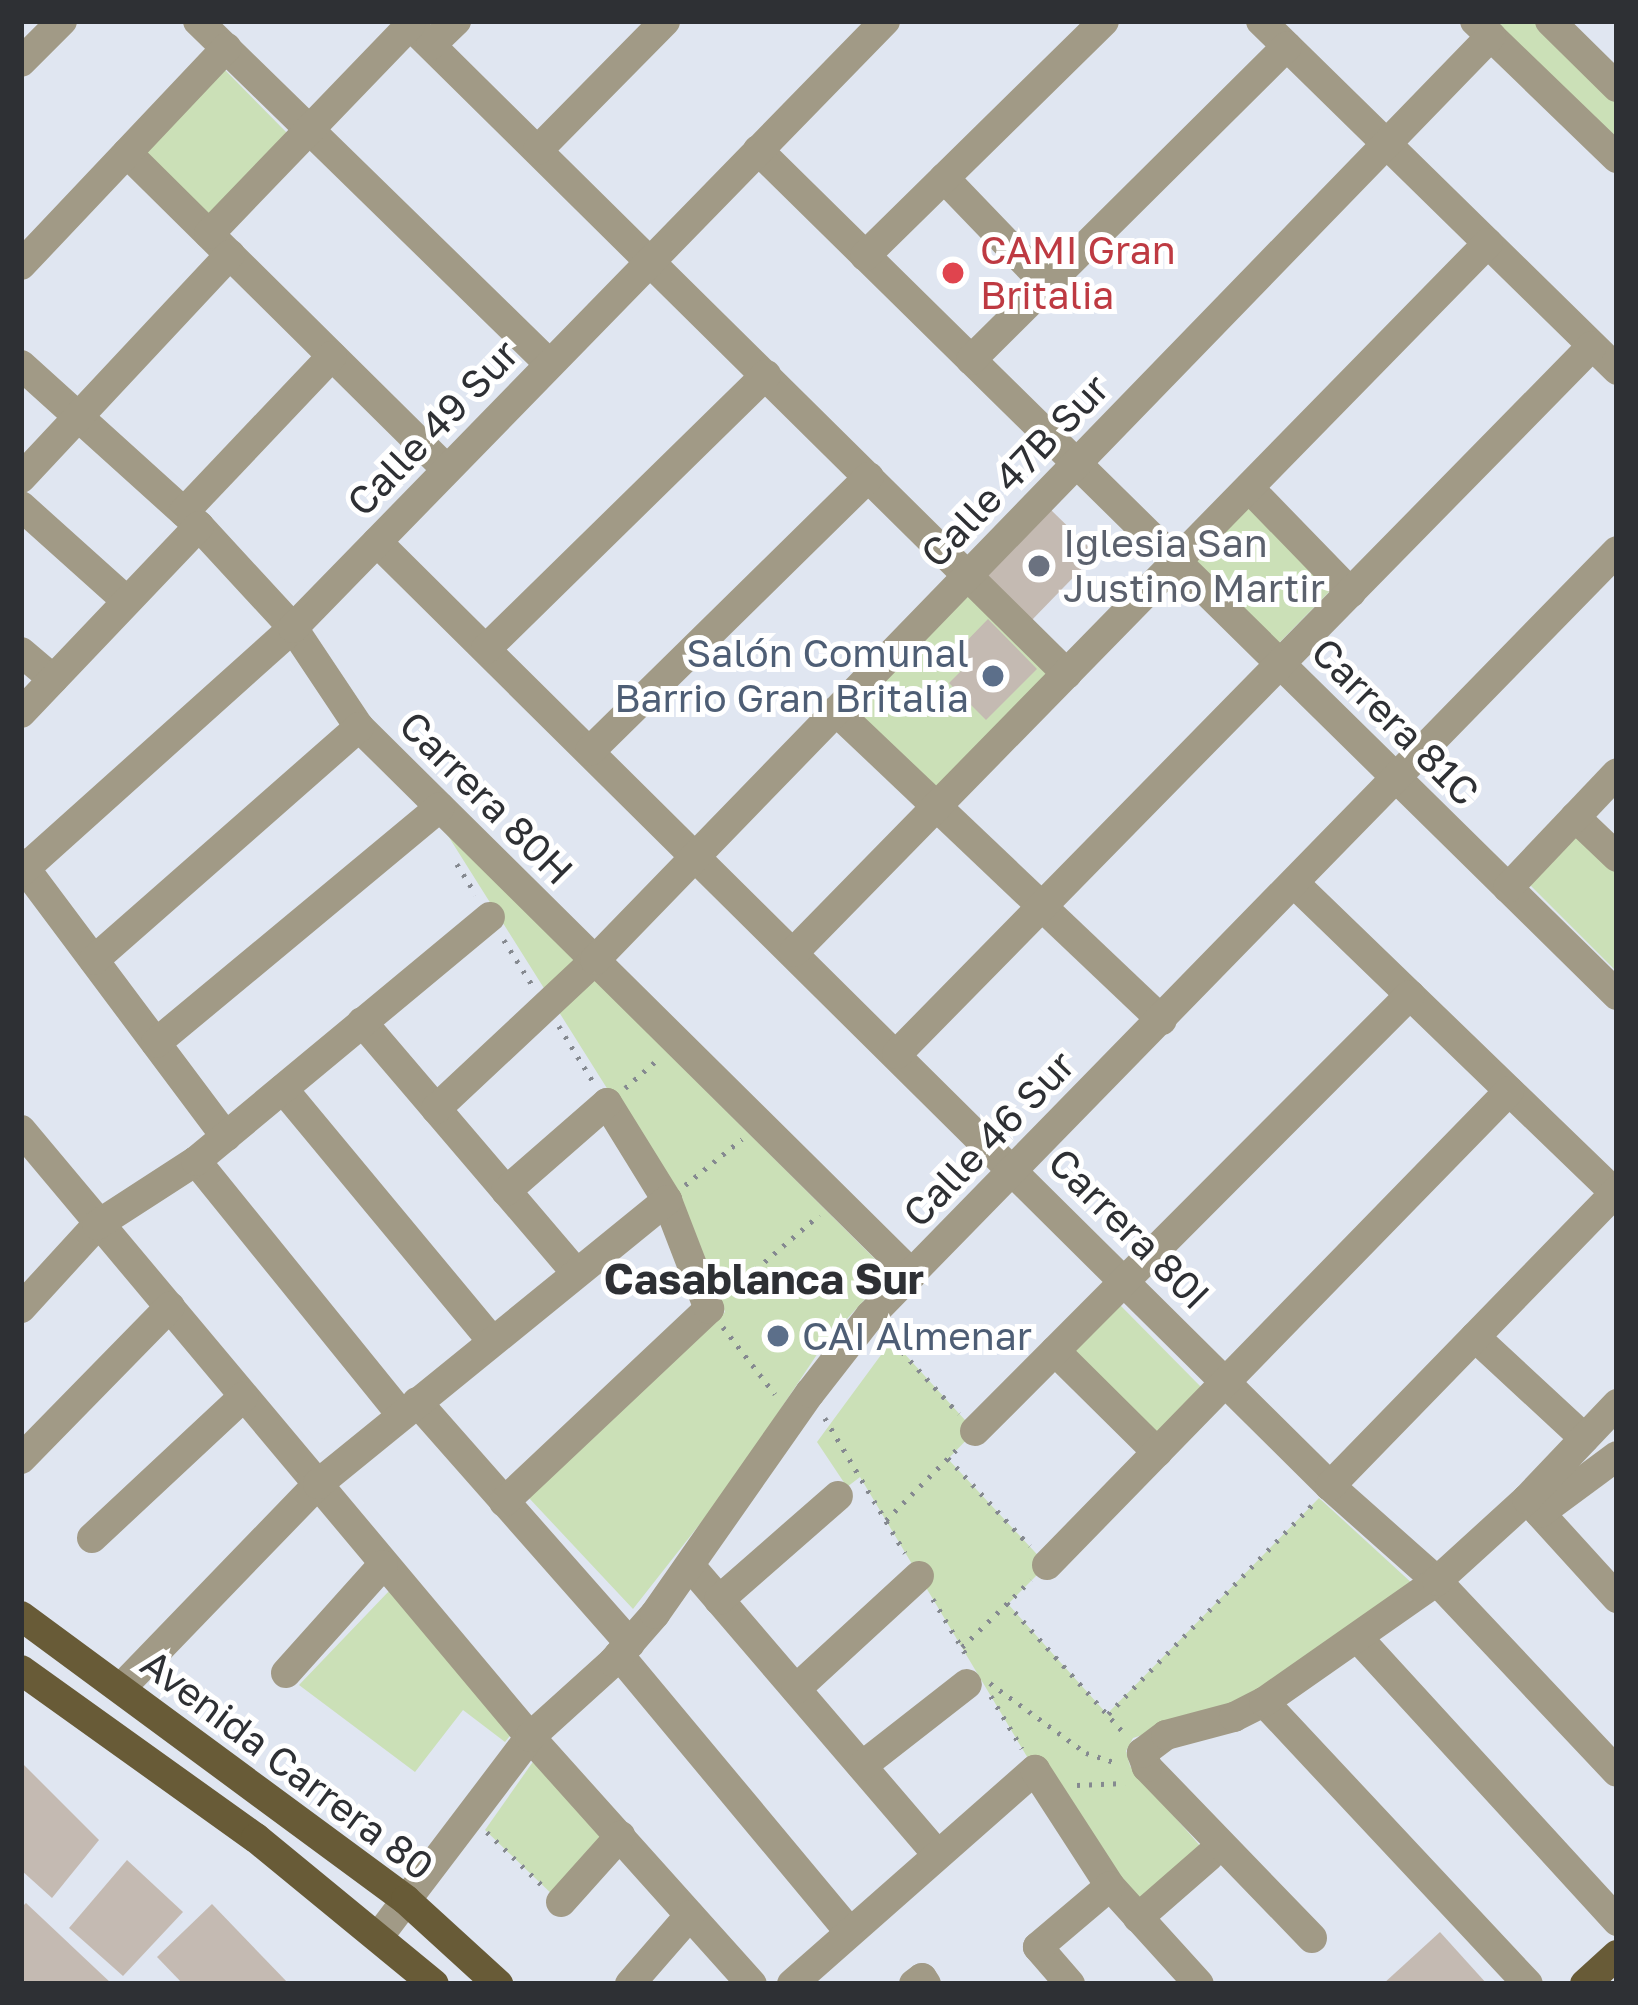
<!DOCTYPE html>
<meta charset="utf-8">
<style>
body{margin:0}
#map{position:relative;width:1638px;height:2005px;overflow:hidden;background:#e0e6f1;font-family:"Golos Text",sans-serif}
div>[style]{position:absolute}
.green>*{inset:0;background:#cbe0b7}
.building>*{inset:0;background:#c4bab2}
.path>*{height:4.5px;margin-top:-2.25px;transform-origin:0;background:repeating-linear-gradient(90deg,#858990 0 3px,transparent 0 12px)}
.minor>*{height:30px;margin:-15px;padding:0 15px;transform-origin:15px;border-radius:15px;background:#a19a86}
.major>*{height:30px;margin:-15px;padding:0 15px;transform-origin:15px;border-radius:15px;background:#685b37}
.dots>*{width:33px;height:33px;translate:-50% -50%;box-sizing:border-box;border:6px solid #fff;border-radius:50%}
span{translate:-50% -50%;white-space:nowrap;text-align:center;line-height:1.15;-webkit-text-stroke:10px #fff;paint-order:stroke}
.health-label{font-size:39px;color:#be3a42}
.left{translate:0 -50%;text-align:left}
.street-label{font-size:39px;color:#2e3034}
.worship-label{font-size:39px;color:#5b616d}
.service-label{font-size:39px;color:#4e5e75}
.right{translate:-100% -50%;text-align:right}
.neighbourhood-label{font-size:42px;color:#2e3034;font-weight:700}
.frame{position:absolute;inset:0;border:24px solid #2e3034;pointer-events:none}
</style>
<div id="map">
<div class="green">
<i style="clip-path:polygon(1494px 21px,1534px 21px,1617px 101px,1617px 140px)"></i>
<i style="clip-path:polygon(225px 70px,290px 136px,205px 222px,139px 155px)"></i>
<i style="clip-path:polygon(1248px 505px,1332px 589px,1277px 645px,1192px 561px)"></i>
<i style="clip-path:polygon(965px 590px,1053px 675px,935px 798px,847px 713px)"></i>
<i style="clip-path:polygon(1577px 829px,1617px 869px,1614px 969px,1526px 881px)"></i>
<i style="clip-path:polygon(445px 831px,889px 1273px,824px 1344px,725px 1492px,633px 1609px,529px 1498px,725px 1312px,671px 1190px)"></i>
<i style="clip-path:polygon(1118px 1303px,1202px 1388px,1150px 1440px,1066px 1356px)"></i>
<i style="clip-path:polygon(892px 1340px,975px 1431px,948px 1459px,1047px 1565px,1008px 1604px,1107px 1714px,1319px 1498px,1414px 1585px,1239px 1703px,1133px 1738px,1126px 1751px,1130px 1766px,1209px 1856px,1149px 1908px,1114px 1880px,1035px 1770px,860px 1477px,847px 1487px,817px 1442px)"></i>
<i style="clip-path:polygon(390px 1590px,513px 1732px,505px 1742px,463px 1710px,415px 1772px,299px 1685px)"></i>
<i style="clip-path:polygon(537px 1756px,610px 1837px,556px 1898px,485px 1830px)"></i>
</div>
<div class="building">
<i style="clip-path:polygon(1049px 508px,1096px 554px,1029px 623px,982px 577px)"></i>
<i style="clip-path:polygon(988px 619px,1037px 669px,986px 720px,949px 683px,966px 666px,954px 654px)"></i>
<i style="clip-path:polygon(21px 1762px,99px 1840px,52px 1898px,21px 1870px)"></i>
<i style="clip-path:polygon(127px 1860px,183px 1912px,123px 1976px,69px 1928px)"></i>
<i style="clip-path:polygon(26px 1903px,112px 1984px,21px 1984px,21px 1908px)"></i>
<i style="clip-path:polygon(212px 1904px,289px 1984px,183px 1984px,157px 1957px)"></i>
<i style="clip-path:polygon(1440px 1932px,1487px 1984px,1383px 1984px)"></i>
</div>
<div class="path">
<i style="left:457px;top:864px;width:36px;rotate:58deg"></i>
<i style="left:504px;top:940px;width:54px;rotate:57.8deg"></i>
<i style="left:559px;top:1026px;width:67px;rotate:58.4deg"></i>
<i style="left:625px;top:1088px;width:43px;rotate:-41.2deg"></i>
<i style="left:685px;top:1185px;width:73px;rotate:-38.9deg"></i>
<i style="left:728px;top:1293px;width:120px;rotate:-40.6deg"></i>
<i style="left:723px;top:1327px;width:85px;rotate:52.2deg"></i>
<i style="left:886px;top:1334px;width:108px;rotate:47.6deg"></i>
<i style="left:825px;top:1418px;width:157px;rotate:59.3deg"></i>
<i style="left:948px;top:1458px;width:120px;rotate:47deg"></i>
<i style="left:886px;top:1520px;width:102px;rotate:-45deg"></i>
<i style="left:933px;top:1599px;width:66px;rotate:59.2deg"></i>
<i style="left:1007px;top:1603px;width:178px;rotate:48deg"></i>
<i style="left:962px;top:1647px;width:96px;rotate:-44.2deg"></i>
<i style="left:990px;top:1683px;width:119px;rotate:36.1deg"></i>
<i style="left:1086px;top:1753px;width:33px;rotate:18deg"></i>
<i style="left:991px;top:1696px;width:61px;rotate:59.2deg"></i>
<i style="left:1108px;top:1714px;width:295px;rotate:-45.7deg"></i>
<i style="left:1077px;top:1785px;width:48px;rotate:-2.4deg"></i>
<i style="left:487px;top:1832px;width:78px;rotate:44deg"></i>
</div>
<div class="minor">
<i style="left:198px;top:21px;width:491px;rotate:44.3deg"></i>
<i style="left:406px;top:21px;width:929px;rotate:44.65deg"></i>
<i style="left:1261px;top:21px;width:499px;rotate:44.4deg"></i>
<i style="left:1475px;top:21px;width:197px;rotate:44deg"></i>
<i style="left:1550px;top:21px;width:94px;rotate:44.6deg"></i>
<i style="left:431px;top:45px;width:35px;rotate:-44deg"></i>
<i style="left:21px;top:62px;width:58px;rotate:-45deg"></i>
<i style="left:538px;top:150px;width:181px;rotate:-45.4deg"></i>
<i style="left:758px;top:150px;width:1205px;rotate:44.53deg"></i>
<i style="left:127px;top:153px;width:450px;rotate:44.7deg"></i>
<i style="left:944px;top:178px;width:149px;rotate:46.1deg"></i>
<i style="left:209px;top:234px;width:290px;rotate:-46.1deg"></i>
<i style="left:865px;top:256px;width:335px;rotate:-44.5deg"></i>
<i style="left:21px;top:265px;width:299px;rotate:-46.6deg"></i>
<i style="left:971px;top:360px;width:445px;rotate:-44.8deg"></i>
<i style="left:21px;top:365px;width:240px;rotate:42.1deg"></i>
<i style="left:199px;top:526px;width:139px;rotate:47.3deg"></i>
<i style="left:293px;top:628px;width:119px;rotate:56.3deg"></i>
<i style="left:359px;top:727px;width:778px;rotate:44.69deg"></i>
<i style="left:21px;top:478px;width:306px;rotate:-46.9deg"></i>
<i style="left:1249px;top:488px;width:146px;rotate:45.8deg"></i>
<i style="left:21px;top:506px;width:142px;rotate:41.9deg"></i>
<i style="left:184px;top:512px;width:215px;rotate:-46.5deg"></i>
<i style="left:377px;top:542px;width:1341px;rotate:44.73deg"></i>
<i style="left:1330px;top:1486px;width:143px;rotate:41.6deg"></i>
<i style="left:1437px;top:1581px;width:262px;rotate:46.7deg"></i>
<i style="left:486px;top:649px;width:392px;rotate:-44.4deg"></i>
<i style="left:21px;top:652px;width:42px;rotate:40.2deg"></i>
<i style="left:836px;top:711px;width:449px;rotate:43.5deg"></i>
<i style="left:21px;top:713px;width:258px;rotate:-46.4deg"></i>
<i style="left:590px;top:751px;width:391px;rotate:-44.5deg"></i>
<i style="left:1575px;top:817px;width:58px;rotate:43.6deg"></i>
<i style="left:21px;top:863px;width:342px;rotate:53.2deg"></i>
<i style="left:21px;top:872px;width:365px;rotate:-41.9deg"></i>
<i style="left:293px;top:628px;width:848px;rotate:-45.72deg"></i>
<i style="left:1294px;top:883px;width:446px;rotate:44deg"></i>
<i style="left:1508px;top:888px;width:158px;rotate:-46.5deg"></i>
<i style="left:794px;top:952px;width:992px;rotate:-45.61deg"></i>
<i style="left:94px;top:960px;width:353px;rotate:-41.3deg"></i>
<i style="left:362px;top:1022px;width:330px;rotate:49.5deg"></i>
<i style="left:156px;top:1043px;width:369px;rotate:-39.7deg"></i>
<i style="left:897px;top:1054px;width:992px;rotate:-45.53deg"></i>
<i style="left:283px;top:1089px;width:327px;rotate:50.3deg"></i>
<i style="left:436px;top:1109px;width:218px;rotate:-43.1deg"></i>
<i style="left:595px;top:960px;width:1287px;rotate:-45.88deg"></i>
<i style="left:21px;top:1130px;width:792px;rotate:50.02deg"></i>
<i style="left:530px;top:1737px;width:332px;rotate:48.1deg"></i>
<i style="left:196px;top:1161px;width:327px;rotate:51deg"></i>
<i style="left:21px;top:1308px;width:113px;rotate:-47.5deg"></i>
<i style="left:97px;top:1225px;width:118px;rotate:-32.9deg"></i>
<i style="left:196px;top:1161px;width:382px;rotate:-39.7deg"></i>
<i style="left:1475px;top:1337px;width:149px;rotate:42.8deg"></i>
<i style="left:1055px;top:1351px;width:144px;rotate:44.7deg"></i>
<i style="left:417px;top:1402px;width:322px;rotate:48.6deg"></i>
<i style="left:975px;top:1431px;width:616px;rotate:-45.07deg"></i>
<i style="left:21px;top:1459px;width:213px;rotate:-45.6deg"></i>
<i style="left:1330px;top:1486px;width:412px;rotate:-45.8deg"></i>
<i style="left:1527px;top:1499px;width:134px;rotate:47.7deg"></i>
<i style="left:504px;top:1502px;width:282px;rotate:-43.3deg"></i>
<i style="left:709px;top:1309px;width:117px;rotate:-111.1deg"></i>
<i style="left:667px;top:1200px;width:114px;rotate:-121.7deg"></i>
<i style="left:607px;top:1103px;width:134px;rotate:138.9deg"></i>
<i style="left:1540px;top:1513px;width:96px;rotate:-36.5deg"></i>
<i style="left:92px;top:1538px;width:207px;rotate:-43deg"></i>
<i style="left:1047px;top:1565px;width:662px;rotate:-45.73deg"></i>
<i style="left:691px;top:1567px;width:378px;rotate:49.4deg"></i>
<i style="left:719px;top:1600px;width:158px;rotate:-41.2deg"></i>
<i style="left:1358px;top:1638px;width:384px;rotate:47.5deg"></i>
<i style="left:619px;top:1655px;width:358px;rotate:50.2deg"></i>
<i style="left:286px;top:1673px;width:145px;rotate:-48.1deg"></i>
<i style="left:121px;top:1688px;width:284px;rotate:-46deg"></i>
<i style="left:318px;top:1484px;width:450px;rotate:-39.1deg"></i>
<i style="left:796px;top:1689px;width:167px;rotate:-42.6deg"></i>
<i style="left:1264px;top:1702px;width:386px;rotate:46.9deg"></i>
<i style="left:862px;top:1766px;width:133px;rotate:-38deg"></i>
<i style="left:561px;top:1902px;width:89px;rotate:-48.2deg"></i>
<i style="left:1138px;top:1918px;width:94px;rotate:-41.1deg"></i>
<i style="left:379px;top:1936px;width:250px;rotate:-52.8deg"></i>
<i style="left:530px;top:1737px;width:112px;rotate:-42.1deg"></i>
<i style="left:613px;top:1662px;width:64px;rotate:-48.8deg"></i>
<i style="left:655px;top:1614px;width:270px;rotate:-55deg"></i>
<i style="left:810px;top:1393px;width:98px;rotate:-52.1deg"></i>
<i style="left:870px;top:1316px;width:1069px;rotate:-45.68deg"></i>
<i style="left:1312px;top:1938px;width:238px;rotate:-134deg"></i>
<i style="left:1147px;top:1767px;width:15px;rotate:-110deg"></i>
<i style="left:1142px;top:1753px;width:30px;rotate:-37deg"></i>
<i style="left:1166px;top:1735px;width:70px;rotate:-14.8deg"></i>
<i style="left:1234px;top:1717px;width:34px;rotate:-27deg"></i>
<i style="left:1264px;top:1702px;width:211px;rotate:-35deg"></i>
<i style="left:1437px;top:1581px;width:122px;rotate:-42.3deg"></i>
<i style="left:1527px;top:1499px;width:131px;rotate:-46.5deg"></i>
<i style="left:630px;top:1984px;width:91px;rotate:-49deg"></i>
<i style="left:792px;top:1984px;width:324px;rotate:-41.4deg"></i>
<i style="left:1035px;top:1770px;width:138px;rotate:57.1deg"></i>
<i style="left:1110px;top:1886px;width:132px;rotate:47.8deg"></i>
<i style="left:914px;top:1984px;width:10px;rotate:-37deg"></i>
<i style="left:922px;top:1978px;width:7px;rotate:56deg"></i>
<i style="left:1070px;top:1984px;width:49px;rotate:-130.9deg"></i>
<i style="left:1038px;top:1947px;width:94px;rotate:-40.3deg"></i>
</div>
<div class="major">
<i style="left:21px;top:1616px;width:478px;rotate:36.4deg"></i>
<i style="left:406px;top:1900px;width:125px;rotate:42.4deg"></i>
<i style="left:21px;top:1670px;width:289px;rotate:35.6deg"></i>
<i style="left:256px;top:1838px;width:230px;rotate:39.4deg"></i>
<i style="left:1585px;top:1984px;width:43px;rotate:-42.2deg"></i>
</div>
<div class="dots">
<i style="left:953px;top:273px;background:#e0444e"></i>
<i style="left:1039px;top:566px;background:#6b7280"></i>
<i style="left:993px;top:676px;background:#5c6f8a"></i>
<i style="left:778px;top:1336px;background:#5c6f8a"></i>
</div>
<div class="health-label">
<span class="left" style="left:980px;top:273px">CAMI Gran<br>Britalia</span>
</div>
<div class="street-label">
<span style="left:433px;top:428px;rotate:-46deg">Calle 49 Sur</span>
<span style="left:1015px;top:471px;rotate:-46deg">Calle 47B Sur</span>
<span style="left:1395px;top:722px;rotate:45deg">Carrera 81C</span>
<span style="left:486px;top:798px;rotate:45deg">Carrera 80H</span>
<span style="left:989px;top:1139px;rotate:-46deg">Calle 46 Sur</span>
<span style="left:1129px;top:1229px;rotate:45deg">Carrera 80I</span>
<span style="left:287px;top:1765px;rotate:37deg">Avenida Carrera 80</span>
</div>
<div class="worship-label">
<span class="left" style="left:1063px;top:566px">Iglesia San<br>Justino Martir</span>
</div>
<div class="service-label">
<span class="right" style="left:969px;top:676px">Salón Comunal<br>Barrio Gran Britalia</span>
<span class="left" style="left:802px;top:1336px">CAI Almenar</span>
</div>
<div class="neighbourhood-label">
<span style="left:764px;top:1278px">Casablanca Sur</span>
</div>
<div class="frame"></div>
</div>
